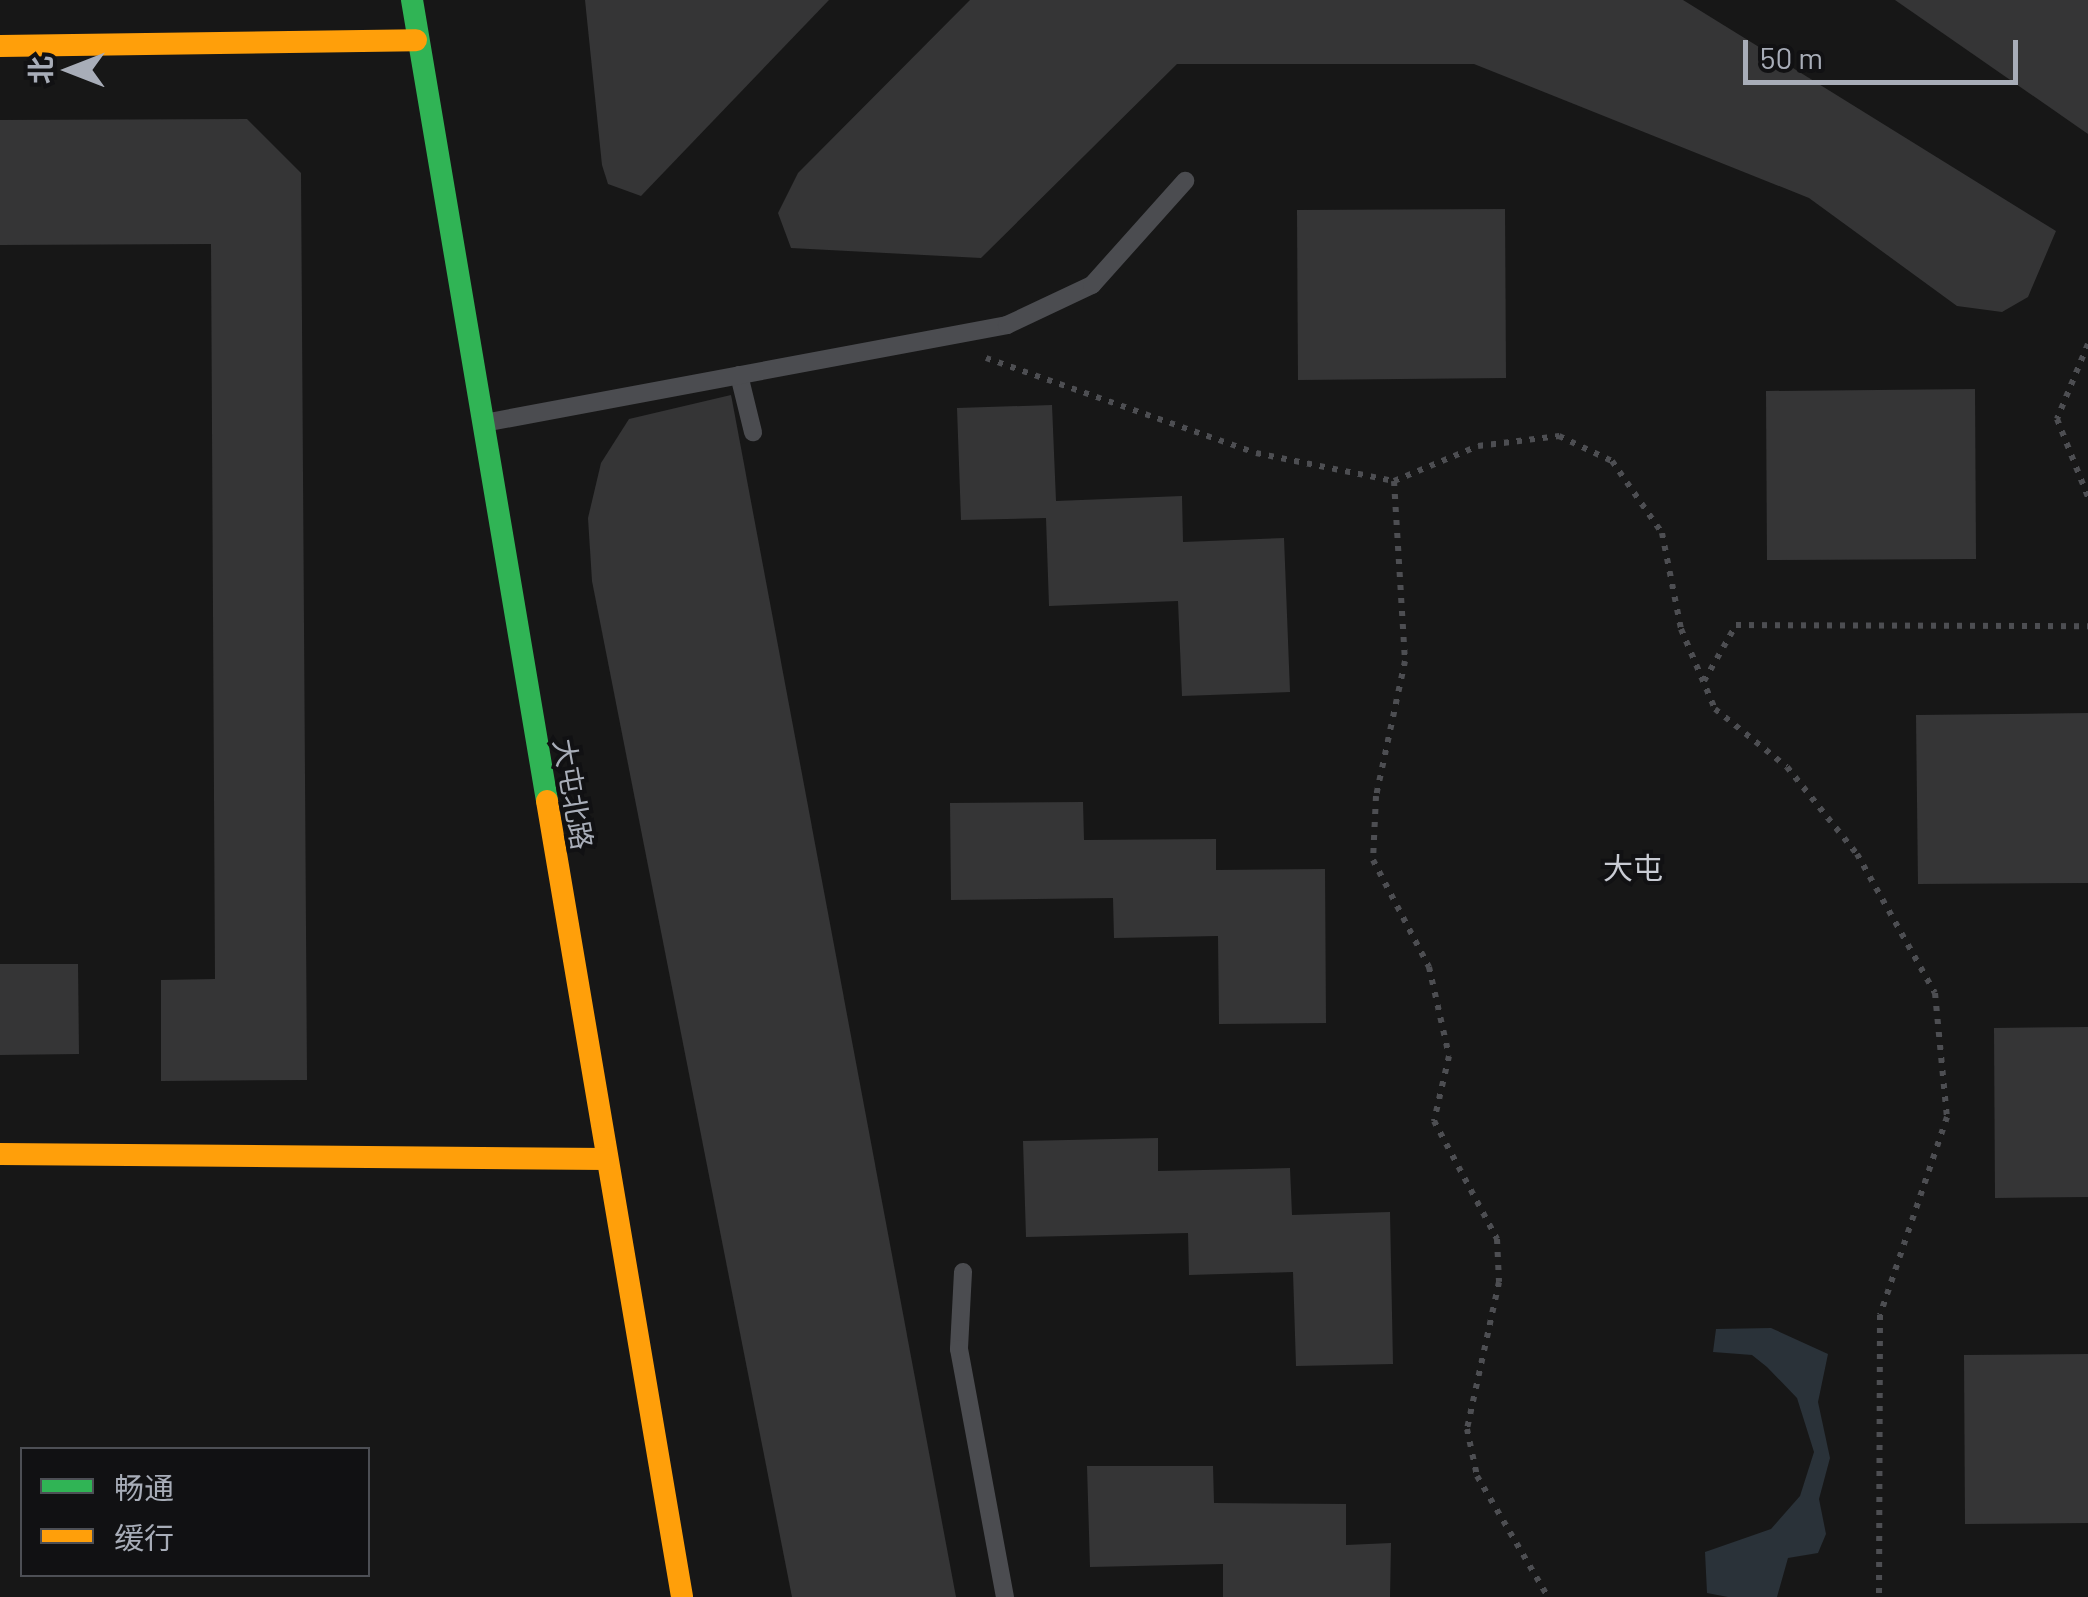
<!DOCTYPE html>
<meta charset="utf-8">
<style>
body{margin:0}
#map{position:relative;width:2088px;height:1597px;overflow:hidden;background:#171717;font-family:Barlow,"Noto Sans SC",sans-serif}
div>[style]{position:absolute}
.water>*{inset:0;background:#2a3239}
.building>*{inset:0;background:#353536}
.path>*{height:6px;margin-top:-3px;transform-origin:0;background:repeating-linear-gradient(90deg,#4d4e52 0 5px,transparent 0 13px)}
.lane>*{height:18px;margin:-9px;padding:0 9px;transform-origin:9px;border-radius:9px;background:#4b4c50}
.fast>*{height:22px;margin:-11px;padding:0 11px;transform-origin:11px;border-radius:11px;background:#30b455}
.slow>*{height:22px;margin:-11px;padding:0 11px;transform-origin:11px;border-radius:11px;background:#ff9f0a}
span{translate:-50% -50%;white-space:nowrap;text-align:center;line-height:1.15;-webkit-text-stroke:8px #111113;paint-order:stroke}
.street-label{font-size:28px;color:#a8adb8}
.neighbourhood-label{font-size:30px;color:#c9ccd4}
.legend{position:absolute;left:20px;top:1447px;width:350px;height:130px;box-sizing:border-box;background:#111113;border:2px solid #4d4f55;margin:0;padding:12px 18px;list-style:none;font-size:30px;color:#a8adb8}
.legend li{display:flex;align-items:center;gap:20px;height:50px}
.legend b{width:50px;border:2px solid #4d4f55}
.north{position:absolute;left:20px;top:20px;width:100px;height:100px;-webkit-text-stroke:8px #111113;paint-order:stroke;rotate:270deg;font-size:28px;font-weight:700;line-height:40px;text-align:center;color:#a8adb8}
.north::after{content:'';display:block;margin:auto;width:35px;height:45px;background:#a8adb8;clip-path:polygon(50% 0,100% 100%,50% 72%,0 100%)}
.scale{position:absolute;left:1743px;top:40px;width:275px;height:45px;box-sizing:border-box;border:5px solid #a8adb8;border-top:0;padding-left:12px;font-size:30px;line-height:35px;white-space:nowrap;color:#a8adb8;-webkit-text-stroke:8px #111113;paint-order:stroke}
</style>
<div id="map">
<div class="water">
<i style="clip-path:polygon(1771px 1328px,1828px 1354px,1818px 1402px,1830px 1458px,1819px 1499px,1826px 1534px,1818px 1553px,1788px 1558px,1777px 1597px,1728px 1597px,1707px 1593px,1705px 1552px,1771px 1529px,1800px 1496px,1814px 1452px,1797px 1398px,1767px 1367px,1752px 1355px,1713px 1352px,1716px 1329px)"></i>
</div>
<div class="building">
<i style="clip-path:polygon(585px 0,829px 0,641px 196px,608px 184px,602px 165px)"></i>
<i style="clip-path:polygon(970px 0,1683px 0,2056px 231px,2028px 297px,2002px 312px,1957px 306px,1809px 198px,1474px 64px,1177px 64px,981px 258px,791px 248px,778px 213px,798px 173px)"></i>
<i style="clip-path:polygon(1895px 0,2088px 0,2088px 134px)"></i>
<i style="clip-path:polygon(247px 119px,301px 173px,307px 1080px,161px 1081px,161px 980px,215px 979px,211px 244px,0 245px,0 120px)"></i>
<i style="clip-path:polygon(1505px 209px,1506px 378px,1298px 380px,1297px 210px)"></i>
<i style="clip-path:polygon(1975px 389px,1976px 559px,1767px 560px,1766px 391px)"></i>
<i style="clip-path:polygon(731px 395px,732px 400px,956px 1597px,792px 1597px,592px 581px,588px 518px,601px 463px,629px 419px)"></i>
<i style="clip-path:polygon(1052px 405px,1056px 501px,1182px 496px,1183px 542px,1284px 538px,1290px 692px,1182px 696px,1178px 601px,1049px 606px,1046px 518px,961px 520px,957px 408px)"></i>
<i style="clip-path:polygon(2088px 713px,2088px 883px,1918px 884px,1916px 715px)"></i>
<i style="clip-path:polygon(1083px 802px,1084px 840px,1216px 839px,1216px 870px,1325px 869px,1326px 1023px,1219px 1024px,1218px 936px,1114px 938px,1113px 898px,951px 900px,950px 803px)"></i>
<i style="clip-path:polygon(0 964px,78px 964px,79px 1054px,0 1055px)"></i>
<i style="clip-path:polygon(2088px 1027px,2088px 1197px,1995px 1198px,1994px 1028px)"></i>
<i style="clip-path:polygon(1158px 1138px,1158px 1171px,1290px 1168px,1292px 1215px,1390px 1212px,1393px 1364px,1296px 1366px,1293px 1272px,1189px 1275px,1188px 1233px,1026px 1237px,1023px 1141px)"></i>
<i style="clip-path:polygon(2088px 1354px,2088px 1523px,1965px 1524px,1964px 1355px)"></i>
<i style="clip-path:polygon(1087px 1466px,1213px 1466px,1214px 1503px,1346px 1504px,1346px 1545px,1391px 1543px,1390px 1597px,1223px 1597px,1223px 1564px,1090px 1567px)"></i>
</div>
<div class="path">
<i style="left:2088px;top:344px;width:81px;rotate:112.5deg"></i>
<i style="left:2057px;top:419px;width:84px;rotate:68.3deg"></i>
<i style="left:986px;top:358px;width:286px;rotate:19.4deg"></i>
<i style="left:1256px;top:453px;width:141px;rotate:11.5deg"></i>
<i style="left:1394px;top:481px;width:91px;rotate:-22.6deg"></i>
<i style="left:1478px;top:446px;width:82px;rotate:-7deg"></i>
<i style="left:1559px;top:436px;width:59px;rotate:25.3deg"></i>
<i style="left:1612px;top:461px;width:88px;rotate:55.2deg"></i>
<i style="left:1662px;top:533px;width:98px;rotate:78.8deg"></i>
<i style="left:1681px;top:629px;width:87px;rotate:67deg"></i>
<i style="left:1715px;top:709px;width:92px;rotate:38.9deg"></i>
<i style="left:1787px;top:767px;width:112px;rotate:51.2deg"></i>
<i style="left:1857px;top:854px;width:159px;rotate:60.7deg"></i>
<i style="left:1935px;top:993px;width:125px;rotate:84.5deg"></i>
<i style="left:1947px;top:1117px;width:209px;rotate:108.7deg"></i>
<i style="left:1880px;top:1315px;width:282px;rotate:90.2deg"></i>
<i style="left:1394px;top:481px;width:180px;rotate:86.5deg"></i>
<i style="left:1405px;top:661px;width:138px;rotate:102.1deg"></i>
<i style="left:1376px;top:796px;width:64px;rotate:92.7deg"></i>
<i style="left:1373px;top:860px;width:121px;rotate:62.4deg"></i>
<i style="left:1429px;top:967px;width:91px;rotate:77.3deg"></i>
<i style="left:1449px;top:1056px;width:67px;rotate:103deg"></i>
<i style="left:1434px;top:1121px;width:134px;rotate:61.9deg"></i>
<i style="left:1497px;top:1239px;width:43px;rotate:87.3deg"></i>
<i style="left:1499px;top:1282px;width:150px;rotate:102.3deg"></i>
<i style="left:1467px;top:1429px;width:48px;rotate:78deg"></i>
<i style="left:1477px;top:1476px;width:140px;rotate:59.6deg"></i>
<i style="left:1704px;top:681px;width:64px;rotate:-60.3deg"></i>
<i style="left:1736px;top:625px;width:352px;rotate:0.2deg"></i>
</div>
<div class="lane">
<i style="left:739px;top:375px;width:59px;rotate:76.2deg"></i>
<i style="left:484px;top:423px;width:532px;rotate:-10.61deg"></i>
<i style="left:1007px;top:325px;width:94px;rotate:-25.2deg"></i>
<i style="left:1092px;top:285px;width:140px;rotate:-48.2deg"></i>
<i style="left:963px;top:1272px;width:77px;rotate:93deg"></i>
<i style="left:959px;top:1349px;width:252px;rotate:79.5deg"></i>
</div>
<div class="fast">
<i style="left:412px;top:0;width:812px;rotate:80.43deg"></i>
</div>
<div class="slow">
<i style="left:0;top:46px;width:416px;rotate:-0.8deg"></i>
<i style="left:547px;top:801px;width:807px;rotate:80.37deg"></i>
<i style="left:0;top:1154px;width:607px;rotate:0.47deg"></i>
</div>
<div class="street-label">
<span style="left:574px;top:794px;rotate:80deg">大屯北路</span>
</div>
<div class="neighbourhood-label">
<span style="left:1633px;top:867px">大屯</span>
</div>
<ul class="legend">
<li><b style="height:12px;background:#30b455"></b>畅通</li>
<li><b style="height:12px;background:#ff9f0a"></b>缓行</li>
</ul>
<div class="north">北</div>
<div class="scale">50 m</div>
</div>
